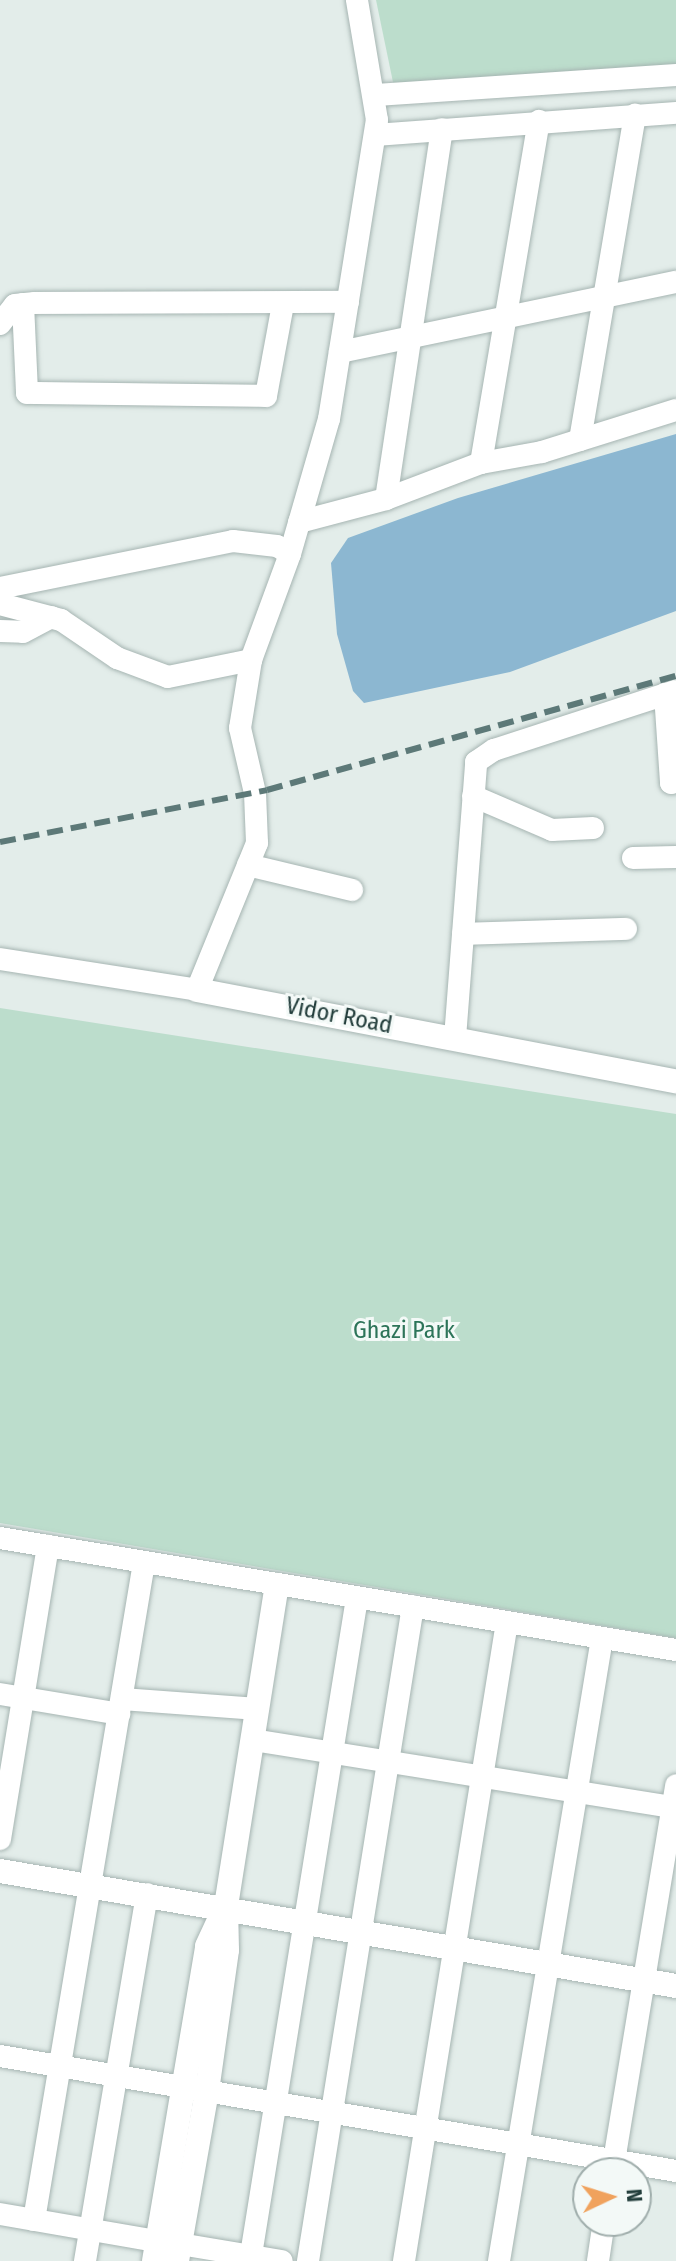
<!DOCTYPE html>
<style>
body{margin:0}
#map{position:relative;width:676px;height:2261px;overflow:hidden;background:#e3edea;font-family:"Fira Sans Condensed",sans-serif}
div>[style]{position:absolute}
.green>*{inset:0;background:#bcddcc}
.water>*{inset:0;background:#8cb7d1}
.roads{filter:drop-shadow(0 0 2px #a6b5b2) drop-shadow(0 0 2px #a6b5b2)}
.minor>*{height:22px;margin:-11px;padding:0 11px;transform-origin:11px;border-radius:11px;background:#fff}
.tertiary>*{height:24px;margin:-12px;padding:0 12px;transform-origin:12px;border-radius:12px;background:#fff}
.rail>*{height:6px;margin-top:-3px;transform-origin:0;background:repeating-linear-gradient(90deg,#5d7978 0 16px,transparent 0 24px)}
span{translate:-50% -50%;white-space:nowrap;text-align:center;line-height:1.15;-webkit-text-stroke:6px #f3f9f7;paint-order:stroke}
.street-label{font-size:24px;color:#233e3c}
.park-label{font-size:24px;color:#2d7459}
.north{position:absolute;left:572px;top:2157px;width:80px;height:80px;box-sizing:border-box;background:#f3f9f7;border:2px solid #a0aeac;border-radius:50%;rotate:86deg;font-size:22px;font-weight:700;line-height:32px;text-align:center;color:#233e3c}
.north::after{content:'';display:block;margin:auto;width:28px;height:36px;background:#f0a25d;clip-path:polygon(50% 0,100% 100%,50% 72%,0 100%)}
</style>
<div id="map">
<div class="green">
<i style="clip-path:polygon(376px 0,676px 0,676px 68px,394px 87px)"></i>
<i style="clip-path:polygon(0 1008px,676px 1114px,676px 1638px,0 1523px)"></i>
</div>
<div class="water">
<i style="clip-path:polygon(676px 434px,676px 611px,510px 672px,364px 703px,353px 691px,337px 634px,331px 563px,348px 538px,458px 498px)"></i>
</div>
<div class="roads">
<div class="minor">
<i style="left:376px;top:95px;width:301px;rotate:-3.8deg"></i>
<i style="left:375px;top:135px;width:302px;rotate:-4.2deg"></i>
<i style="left:23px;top:304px;width:89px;rotate:87.4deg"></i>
<i style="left:27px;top:393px;width:239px;rotate:0.7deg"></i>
<i style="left:266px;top:396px;width:94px;rotate:-79.5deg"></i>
<i style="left:0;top:324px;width:24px;rotate:-52deg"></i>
<i style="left:15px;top:305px;width:20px;rotate:-6deg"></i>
<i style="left:35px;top:303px;width:313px;rotate:-0.2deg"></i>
<i style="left:340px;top:352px;width:343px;rotate:-11.8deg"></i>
<i style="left:580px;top:440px;width:330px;rotate:-80.4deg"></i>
<i style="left:481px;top:463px;width:347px;rotate:-80.4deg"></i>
<i style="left:386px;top:499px;width:374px;rotate:-81.4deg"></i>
<i style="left:299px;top:522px;width:90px;rotate:-14.8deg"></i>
<i style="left:386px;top:499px;width:102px;rotate:-20.8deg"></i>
<i style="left:481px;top:463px;width:62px;rotate:-10.2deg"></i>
<i style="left:542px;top:452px;width:140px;rotate:-17.4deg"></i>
<i style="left:0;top:588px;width:238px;rotate:-11.4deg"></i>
<i style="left:233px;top:541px;width:44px;rotate:6.5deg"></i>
<i style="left:277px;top:546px;width:15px;rotate:32deg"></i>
<i style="left:0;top:604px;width:63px;rotate:14.7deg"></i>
<i style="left:61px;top:620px;width:68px;rotate:34.2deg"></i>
<i style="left:117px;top:658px;width:54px;rotate:20.4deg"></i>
<i style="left:168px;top:677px;width:85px;rotate:-11.6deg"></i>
<i style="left:0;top:631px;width:23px;rotate:2deg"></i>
<i style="left:23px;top:632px;width:32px;rotate:-28deg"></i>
<i style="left:665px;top:694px;width:89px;rotate:86.1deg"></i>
<i style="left:671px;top:783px;width:5px;rotate:-11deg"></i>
<i style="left:473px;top:796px;width:86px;rotate:23.3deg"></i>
<i style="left:552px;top:830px;width:41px;rotate:-2.8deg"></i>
<i style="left:633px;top:858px;width:43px;rotate:-1.3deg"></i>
<i style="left:248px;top:865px;width:107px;rotate:13.5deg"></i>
<i style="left:463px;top:934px;width:163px;rotate:-1.8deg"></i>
<i style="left:0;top:959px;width:199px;rotate:8.9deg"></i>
<i style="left:197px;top:990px;width:159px;rotate:-67.8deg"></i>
<i style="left:257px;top:843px;width:50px;rotate:-92.3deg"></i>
<i style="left:255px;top:793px;width:67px;rotate:-103deg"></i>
<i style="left:240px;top:728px;width:69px;rotate:-80.8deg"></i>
<i style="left:251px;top:660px;width:113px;rotate:-69.8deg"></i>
<i style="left:290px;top:554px;width:141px;rotate:-73.9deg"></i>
<i style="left:329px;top:419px;width:303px;rotate:-80.9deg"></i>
<i style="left:377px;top:120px;width:122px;rotate:-99.5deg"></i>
<i style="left:455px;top:1038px;width:277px;rotate:-85.6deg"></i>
<i style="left:476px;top:762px;width:22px;rotate:-34deg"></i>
<i style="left:494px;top:750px;width:191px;rotate:-18deg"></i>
<i style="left:0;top:1538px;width:685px;rotate:9.41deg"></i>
<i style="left:0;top:1694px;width:121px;rotate:9.5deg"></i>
<i style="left:122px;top:1699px;width:136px;rotate:4.2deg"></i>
<i style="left:253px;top:1740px;width:428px;rotate:9.1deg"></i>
<i style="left:0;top:1839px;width:297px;rotate:-80.7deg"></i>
<i style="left:0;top:2056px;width:686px;rotate:9.65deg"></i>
<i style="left:612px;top:2173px;width:393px;rotate:-80.6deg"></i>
<i style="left:0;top:2214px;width:159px;rotate:9.8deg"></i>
<i style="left:34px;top:2220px;width:666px;rotate:-80.5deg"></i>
<i style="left:180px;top:2244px;width:103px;rotate:9.5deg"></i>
<i style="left:85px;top:2261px;width:372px;rotate:-80.4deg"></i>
<i style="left:250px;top:2261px;width:672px;rotate:-80.83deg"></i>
<i style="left:308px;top:2261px;width:663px;rotate:-80.89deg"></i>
<i style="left:404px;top:2261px;width:647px;rotate:-80.84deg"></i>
<i style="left:499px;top:2261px;width:631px;rotate:-80.61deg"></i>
<i style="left:598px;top:2261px;width:40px;rotate:-81.5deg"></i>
</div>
<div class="tertiary">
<i style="left:197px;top:990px;width:488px;rotate:10.8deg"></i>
<i style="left:0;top:1871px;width:686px;rotate:9.65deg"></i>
<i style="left:154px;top:2261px;width:319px;rotate:-80.4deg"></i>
<i style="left:207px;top:1946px;width:38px;rotate:-65deg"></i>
<i style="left:177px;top:2261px;width:173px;rotate:-80deg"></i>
<i style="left:207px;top:2091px;width:142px;rotate:-81.9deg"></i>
<i style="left:227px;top:1950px;width:44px;rotate:-91.3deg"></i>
<i style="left:226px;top:1906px;width:325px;rotate:-81deg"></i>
</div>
</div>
<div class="rail">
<i style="left:0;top:842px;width:272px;rotate:-11deg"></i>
<i style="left:267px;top:790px;width:425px;rotate:-15.6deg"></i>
</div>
<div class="street-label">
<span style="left:339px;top:1016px;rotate:11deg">Vidor Road</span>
</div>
<div class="park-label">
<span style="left:404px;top:1331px">Ghazi Park</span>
</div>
<div class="north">N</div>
</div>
